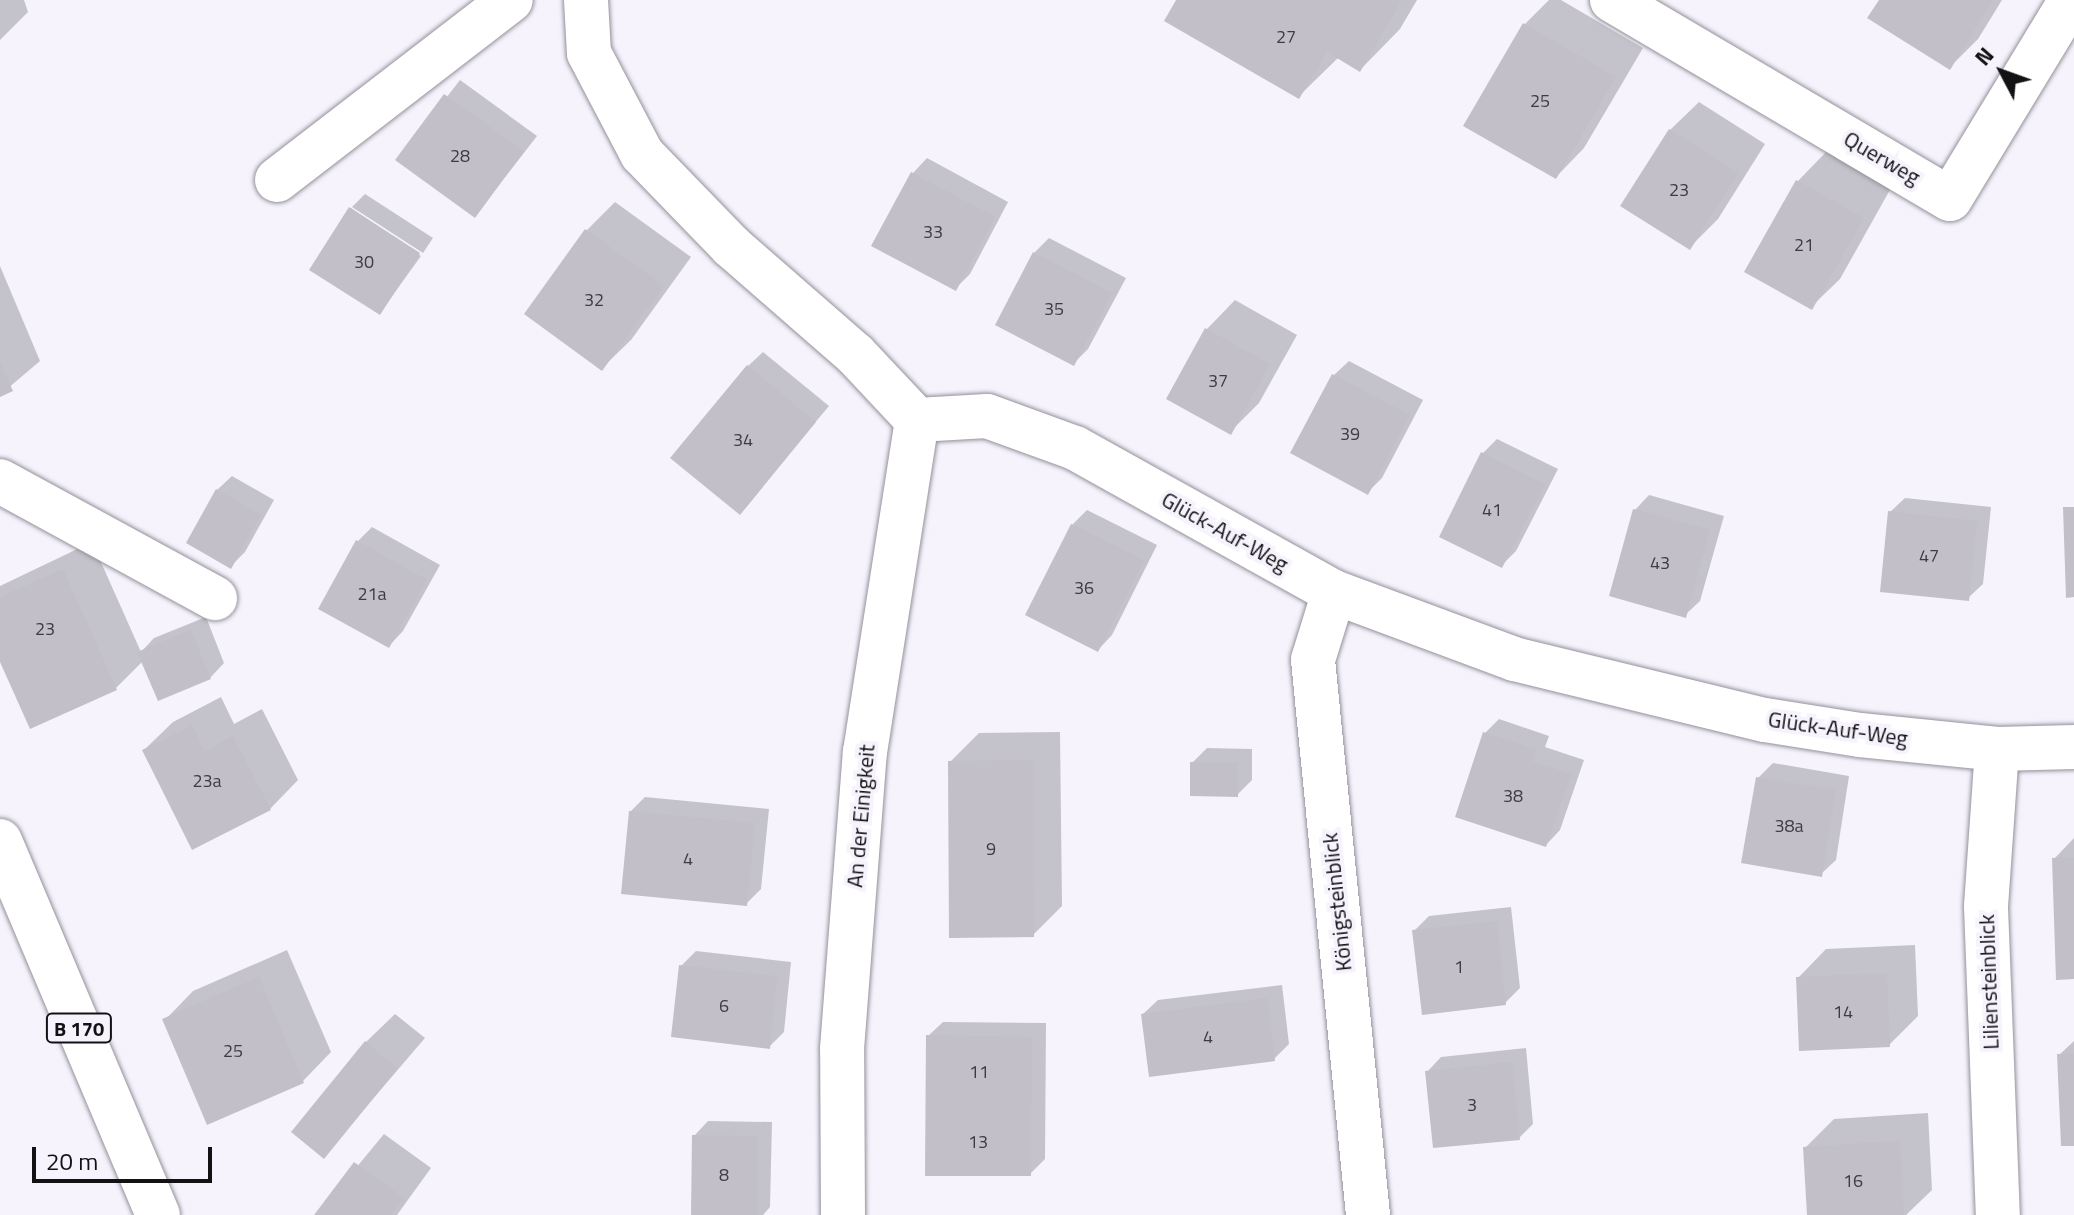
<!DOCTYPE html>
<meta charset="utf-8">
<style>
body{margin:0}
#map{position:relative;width:2074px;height:1215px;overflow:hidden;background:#f6f3fd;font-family:"Titillium Web",sans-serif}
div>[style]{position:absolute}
.shadow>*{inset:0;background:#0003}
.building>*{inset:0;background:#c2bfc9}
.roads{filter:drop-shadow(0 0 2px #94919a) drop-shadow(0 0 2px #94919a)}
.minor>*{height:44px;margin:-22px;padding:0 22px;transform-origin:22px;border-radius:22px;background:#fff}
.major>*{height:44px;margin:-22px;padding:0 22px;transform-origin:22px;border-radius:22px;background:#fff}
span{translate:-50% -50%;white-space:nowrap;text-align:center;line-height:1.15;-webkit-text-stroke:8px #f6f3fd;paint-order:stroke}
.number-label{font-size:18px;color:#3e3c41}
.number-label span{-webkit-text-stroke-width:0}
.shield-label span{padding:2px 6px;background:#f6f3fd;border:2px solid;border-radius:6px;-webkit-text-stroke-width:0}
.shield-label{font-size:20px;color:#121114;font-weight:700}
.street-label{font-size:22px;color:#121114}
.north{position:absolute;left:1962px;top:32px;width:80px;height:80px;-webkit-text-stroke:6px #f6f3fd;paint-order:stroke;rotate:311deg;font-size:22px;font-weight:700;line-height:32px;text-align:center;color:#121114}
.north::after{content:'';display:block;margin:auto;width:28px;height:36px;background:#121114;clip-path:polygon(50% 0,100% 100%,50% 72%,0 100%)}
.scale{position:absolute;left:32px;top:1147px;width:180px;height:36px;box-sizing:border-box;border:4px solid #121114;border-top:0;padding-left:10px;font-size:24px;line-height:28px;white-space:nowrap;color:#121114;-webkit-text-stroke:6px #f6f3fd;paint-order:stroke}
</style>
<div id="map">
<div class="shadow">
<i style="clip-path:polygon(0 0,24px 0,28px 12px,0 40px)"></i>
<i style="clip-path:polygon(1178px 0,1417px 0,1400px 29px,1360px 70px,1339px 57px,1299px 96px)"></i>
<i style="clip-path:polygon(1549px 0,1561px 0,1643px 48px,1584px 148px,1556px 177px,1525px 24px)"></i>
<i style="clip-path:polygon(1881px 0,2002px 0,1978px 39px,1949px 68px)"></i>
<i style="clip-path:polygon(460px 80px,537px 136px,475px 216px,398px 160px)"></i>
<i style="clip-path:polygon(1699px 102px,1765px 144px,1718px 219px,1690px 247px,1670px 130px)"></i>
<i style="clip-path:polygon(1826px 152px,1891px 188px,1840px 279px,1811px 307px,1747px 271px,1798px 181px)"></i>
<i style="clip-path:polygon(927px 158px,1008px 202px,970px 274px,955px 289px,913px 173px)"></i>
<i style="clip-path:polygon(365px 194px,433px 238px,423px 253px,352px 207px)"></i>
<i style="clip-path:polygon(615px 202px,691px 257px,631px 340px,602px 368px,526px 313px,587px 230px)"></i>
<i style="clip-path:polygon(351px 208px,421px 256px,380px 313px,312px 270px)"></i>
<i style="clip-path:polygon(1049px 238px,1126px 278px,1088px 349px,1073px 364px,1034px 253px)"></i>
<i style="clip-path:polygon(0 266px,40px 361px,0 395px)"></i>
<i style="clip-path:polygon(1235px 300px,1297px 335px,1259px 403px,1230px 432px,1207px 329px)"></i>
<i style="clip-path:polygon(763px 352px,829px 406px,740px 512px,748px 366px)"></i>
<i style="clip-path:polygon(1349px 361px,1423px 400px,1382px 478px,1368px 492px,1334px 375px)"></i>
<i style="clip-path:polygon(1497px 439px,1558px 469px,1516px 551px,1502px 565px,1483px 453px)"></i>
<i style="clip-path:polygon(232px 476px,274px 500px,245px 552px,231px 566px,217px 490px)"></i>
<i style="clip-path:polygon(1649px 495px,1724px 516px,1700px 601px,1685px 615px,1635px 510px)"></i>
<i style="clip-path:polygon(1905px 498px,1991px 507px,1983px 584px,1968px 598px,1890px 512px)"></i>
<i style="clip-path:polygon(1087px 510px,1157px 545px,1112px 635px,1098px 650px,1072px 525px)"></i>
<i style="clip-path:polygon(372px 527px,440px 565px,403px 631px,389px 646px,357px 542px)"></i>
<i style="clip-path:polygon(92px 542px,141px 652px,154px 638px,206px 617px,224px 663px,210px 678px,143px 661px,116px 688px,0 657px,0 586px)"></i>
<i style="clip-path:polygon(221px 697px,234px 724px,262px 709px,298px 780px,270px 809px,144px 750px,173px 722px)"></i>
<i style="clip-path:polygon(1499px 719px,1549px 736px,1545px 747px,1584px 760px,1560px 830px,1546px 845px,1484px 734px)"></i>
<i style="clip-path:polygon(1060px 732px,1062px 906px,1033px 935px,950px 762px,979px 733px)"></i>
<i style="clip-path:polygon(1207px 748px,1252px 749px,1252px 780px,1237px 795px,1192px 763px)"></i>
<i style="clip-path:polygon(1773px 763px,1849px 776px,1836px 860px,1821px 874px,1758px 778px)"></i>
<i style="clip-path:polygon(645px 797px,769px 809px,761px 889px,746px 904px,630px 812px)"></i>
<i style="clip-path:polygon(2074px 838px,2074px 977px,2054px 859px)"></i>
<i style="clip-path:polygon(1511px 907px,1520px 988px,1505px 1003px,1414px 931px,1429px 916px)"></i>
<i style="clip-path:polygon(1915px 945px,1918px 1016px,1889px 1045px,1798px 978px,1826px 949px)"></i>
<i style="clip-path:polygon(287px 950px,331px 1052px,303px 1081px,165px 1020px,193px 991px)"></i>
<i style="clip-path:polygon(696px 951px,791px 962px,784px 1032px,769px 1047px,681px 966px)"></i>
<i style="clip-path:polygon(1282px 985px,1289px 1044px,1274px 1059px,1143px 1014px,1158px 1000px)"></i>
<i style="clip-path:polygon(395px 1014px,425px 1038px,324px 1156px,366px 1042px)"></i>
<i style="clip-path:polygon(943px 1022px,1046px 1023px,1045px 1159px,1030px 1174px,928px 1036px)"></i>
<i style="clip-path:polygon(2074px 1041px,2074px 1144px,2059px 1055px)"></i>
<i style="clip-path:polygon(1526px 1048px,1533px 1124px,1519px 1138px,1427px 1072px,1441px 1057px)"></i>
<i style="clip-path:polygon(1928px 1113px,1932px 1190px,1906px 1215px,1809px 1215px,1805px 1148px,1834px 1119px)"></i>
<i style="clip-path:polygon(708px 1121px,772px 1122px,770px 1207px,763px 1215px,693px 1215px,694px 1136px)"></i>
<i style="clip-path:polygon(384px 1134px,431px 1168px,397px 1215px,317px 1215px)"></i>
</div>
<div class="building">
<i style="clip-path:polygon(1176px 0,1402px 0,1360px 72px,1327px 52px,1299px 99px,1164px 21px)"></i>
<i style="clip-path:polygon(1879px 0,1993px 0,1950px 70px,1867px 18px)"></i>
<i style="clip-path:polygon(1523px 23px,1616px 77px,1556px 179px,1463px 126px)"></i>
<i style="clip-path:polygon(444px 94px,524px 151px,475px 218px,395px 160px)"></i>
<i style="clip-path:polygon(1669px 129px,1738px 173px,1690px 250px,1620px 206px)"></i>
<i style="clip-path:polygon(911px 172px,995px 217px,956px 291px,871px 246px)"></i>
<i style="clip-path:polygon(1796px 180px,1864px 218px,1812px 310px,1744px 272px)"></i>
<i style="clip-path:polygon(349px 207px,420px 253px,380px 315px,309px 270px)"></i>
<i style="clip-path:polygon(585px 229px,664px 286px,602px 371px,524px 314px)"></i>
<i style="clip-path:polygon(1033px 252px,1112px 293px,1074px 366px,995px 325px)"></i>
<i style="clip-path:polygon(1205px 328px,1270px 364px,1231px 435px,1166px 399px)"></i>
<i style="clip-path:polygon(0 362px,13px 391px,0 397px)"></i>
<i style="clip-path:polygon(747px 365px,816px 422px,740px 515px,670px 458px)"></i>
<i style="clip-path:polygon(1332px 374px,1410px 415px,1368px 495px,1290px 453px)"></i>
<i style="clip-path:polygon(1481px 452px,1545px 484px,1502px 568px,1439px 537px)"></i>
<i style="clip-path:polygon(216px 489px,261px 515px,231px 569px,186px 543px)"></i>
<i style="clip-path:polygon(2063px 507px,2074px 507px,2074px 597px,2066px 598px)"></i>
<i style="clip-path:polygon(1633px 509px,1710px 530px,1686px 618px,1609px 596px)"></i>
<i style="clip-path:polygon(1888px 511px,1977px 521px,1969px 601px,1880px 592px)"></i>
<i style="clip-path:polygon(1071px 524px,1144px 560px,1098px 652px,1025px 615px)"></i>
<i style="clip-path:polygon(356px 540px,427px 580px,389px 648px,318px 609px)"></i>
<i style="clip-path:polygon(63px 569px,117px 690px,30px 729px,0 662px,0 597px)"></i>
<i style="clip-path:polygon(191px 630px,211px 679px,158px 701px,137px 652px)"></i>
<i style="clip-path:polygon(192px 725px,205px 751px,233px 736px,271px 810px,192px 850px,142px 750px)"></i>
<i style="clip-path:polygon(1483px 732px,1536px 750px,1532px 761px,1571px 774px,1546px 847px,1455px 817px)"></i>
<i style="clip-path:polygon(1033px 760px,1034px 937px,949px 938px,948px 761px)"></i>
<i style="clip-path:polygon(1190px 762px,1238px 763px,1238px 797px,1190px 796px)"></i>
<i style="clip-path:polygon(1756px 777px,1836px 790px,1822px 877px,1741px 863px)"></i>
<i style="clip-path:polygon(629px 811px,755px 823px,747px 906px,621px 894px)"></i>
<i style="clip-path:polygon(2074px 857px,2074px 979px,2056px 980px,2052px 858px)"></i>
<i style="clip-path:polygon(1497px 921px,1506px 1005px,1422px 1015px,1412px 930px)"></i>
<i style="clip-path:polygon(679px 965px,777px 976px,770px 1049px,671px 1037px)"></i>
<i style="clip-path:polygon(1887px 973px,1890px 1047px,1799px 1051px,1796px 977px)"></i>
<i style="clip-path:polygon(259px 977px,304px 1083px,207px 1125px,162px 1019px)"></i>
<i style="clip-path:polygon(1268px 998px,1275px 1061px,1149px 1077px,1141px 1014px)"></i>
<i style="clip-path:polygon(926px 1035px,1032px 1037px,1031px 1176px,925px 1176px)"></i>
<i style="clip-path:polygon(365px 1041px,398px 1068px,324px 1159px,291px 1132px)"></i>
<i style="clip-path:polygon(2057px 1054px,2074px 1054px,2074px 1146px,2061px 1146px)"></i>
<i style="clip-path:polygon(1512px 1062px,1520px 1140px,1433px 1148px,1425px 1071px)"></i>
<i style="clip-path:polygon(692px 1135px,758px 1136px,757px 1215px,691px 1215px)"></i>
<i style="clip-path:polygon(1900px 1141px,1904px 1215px,1807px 1215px,1803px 1147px)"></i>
<i style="clip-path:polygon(354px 1162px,404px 1198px,391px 1215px,314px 1215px)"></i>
</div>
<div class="roads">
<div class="minor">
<i style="left:586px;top:0;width:53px;rotate:86.8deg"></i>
<i style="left:589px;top:53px;width:114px;rotate:62.3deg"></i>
<i style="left:642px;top:154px;width:128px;rotate:45.9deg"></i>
<i style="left:731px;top:246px;width:164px;rotate:41.1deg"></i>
<i style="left:855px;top:354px;width:91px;rotate:46.8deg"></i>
<i style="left:1612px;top:0;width:392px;rotate:30.5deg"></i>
<i style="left:1950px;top:199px;width:233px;rotate:-58.7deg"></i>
<i style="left:277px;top:180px;width:295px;rotate:-37.6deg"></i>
<i style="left:917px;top:420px;width:70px;rotate:-3.3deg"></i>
<i style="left:987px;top:416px;width:94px;rotate:20deg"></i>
<i style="left:1075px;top:448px;width:296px;rotate:29.1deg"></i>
<i style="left:1334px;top:592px;width:192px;rotate:20.4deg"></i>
<i style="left:1514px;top:659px;width:258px;rotate:13.7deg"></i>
<i style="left:1765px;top:720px;width:96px;rotate:9deg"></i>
<i style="left:1860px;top:735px;width:138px;rotate:5.8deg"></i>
<i style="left:1997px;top:749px;width:77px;rotate:-1.5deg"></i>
<i style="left:0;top:481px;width:245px;rotate:28.6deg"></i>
<i style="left:1334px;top:592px;width:71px;rotate:107.2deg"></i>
<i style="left:1313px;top:660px;width:558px;rotate:84.34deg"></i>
<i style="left:1997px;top:749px;width:158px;rotate:94deg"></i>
<i style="left:1986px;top:907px;width:308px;rotate:87.8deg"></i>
<i style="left:843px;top:1215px;width:166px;rotate:-90.3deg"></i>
<i style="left:842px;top:1049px;width:298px;rotate:-85.6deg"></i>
<i style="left:865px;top:752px;width:336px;rotate:-81.1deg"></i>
</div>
<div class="major">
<i style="left:0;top:841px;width:406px;rotate:67.1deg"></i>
</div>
</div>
<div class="number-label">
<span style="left:1286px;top:37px">27</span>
<span style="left:1540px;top:101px">25</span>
<span style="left:460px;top:156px">28</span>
<span style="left:1679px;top:190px">23</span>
<span style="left:933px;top:232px">33</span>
<span style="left:1804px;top:245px">21</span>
<span style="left:364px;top:262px">30</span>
<span style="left:594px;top:300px">32</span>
<span style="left:1054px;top:309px">35</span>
<span style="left:1218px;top:381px">37</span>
<span style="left:1350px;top:434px">39</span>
<span style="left:743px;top:440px">34</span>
<span style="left:1492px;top:510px">41</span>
<span style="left:1929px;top:556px">47</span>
<span style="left:1660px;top:563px">43</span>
<span style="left:1084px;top:588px">36</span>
<span style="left:372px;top:594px">21a</span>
<span style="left:45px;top:629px">23</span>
<span style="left:207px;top:781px">23a</span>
<span style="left:1513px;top:796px">38</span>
<span style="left:1789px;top:826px">38a</span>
<span style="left:991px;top:849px">9</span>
<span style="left:688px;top:859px">4</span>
<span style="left:1459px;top:967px">1</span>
<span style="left:724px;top:1006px">6</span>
<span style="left:1843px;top:1012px">14</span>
<span style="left:1208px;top:1037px">4</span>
<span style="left:233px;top:1051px">25</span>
<span style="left:979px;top:1072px">11</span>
<span style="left:1472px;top:1105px">3</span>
<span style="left:978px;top:1142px">13</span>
<span style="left:724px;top:1175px">8</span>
<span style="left:1853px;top:1181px">16</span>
</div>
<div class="shield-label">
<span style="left:79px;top:1028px">B 170</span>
</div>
<div class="street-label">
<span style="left:1882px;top:158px;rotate:30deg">Querweg</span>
<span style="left:1225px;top:532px;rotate:29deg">Glück-Auf-Weg</span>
<span style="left:1838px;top:729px;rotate:8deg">Glück-Auf-Weg</span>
<span style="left:861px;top:816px;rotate:-85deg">An der Einigkeit</span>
<span style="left:1337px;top:902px;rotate:-96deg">Königsteinblick</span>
<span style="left:1989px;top:982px;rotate:-92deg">Liliensteinblick</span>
</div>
<div class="north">N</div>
<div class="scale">20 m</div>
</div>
